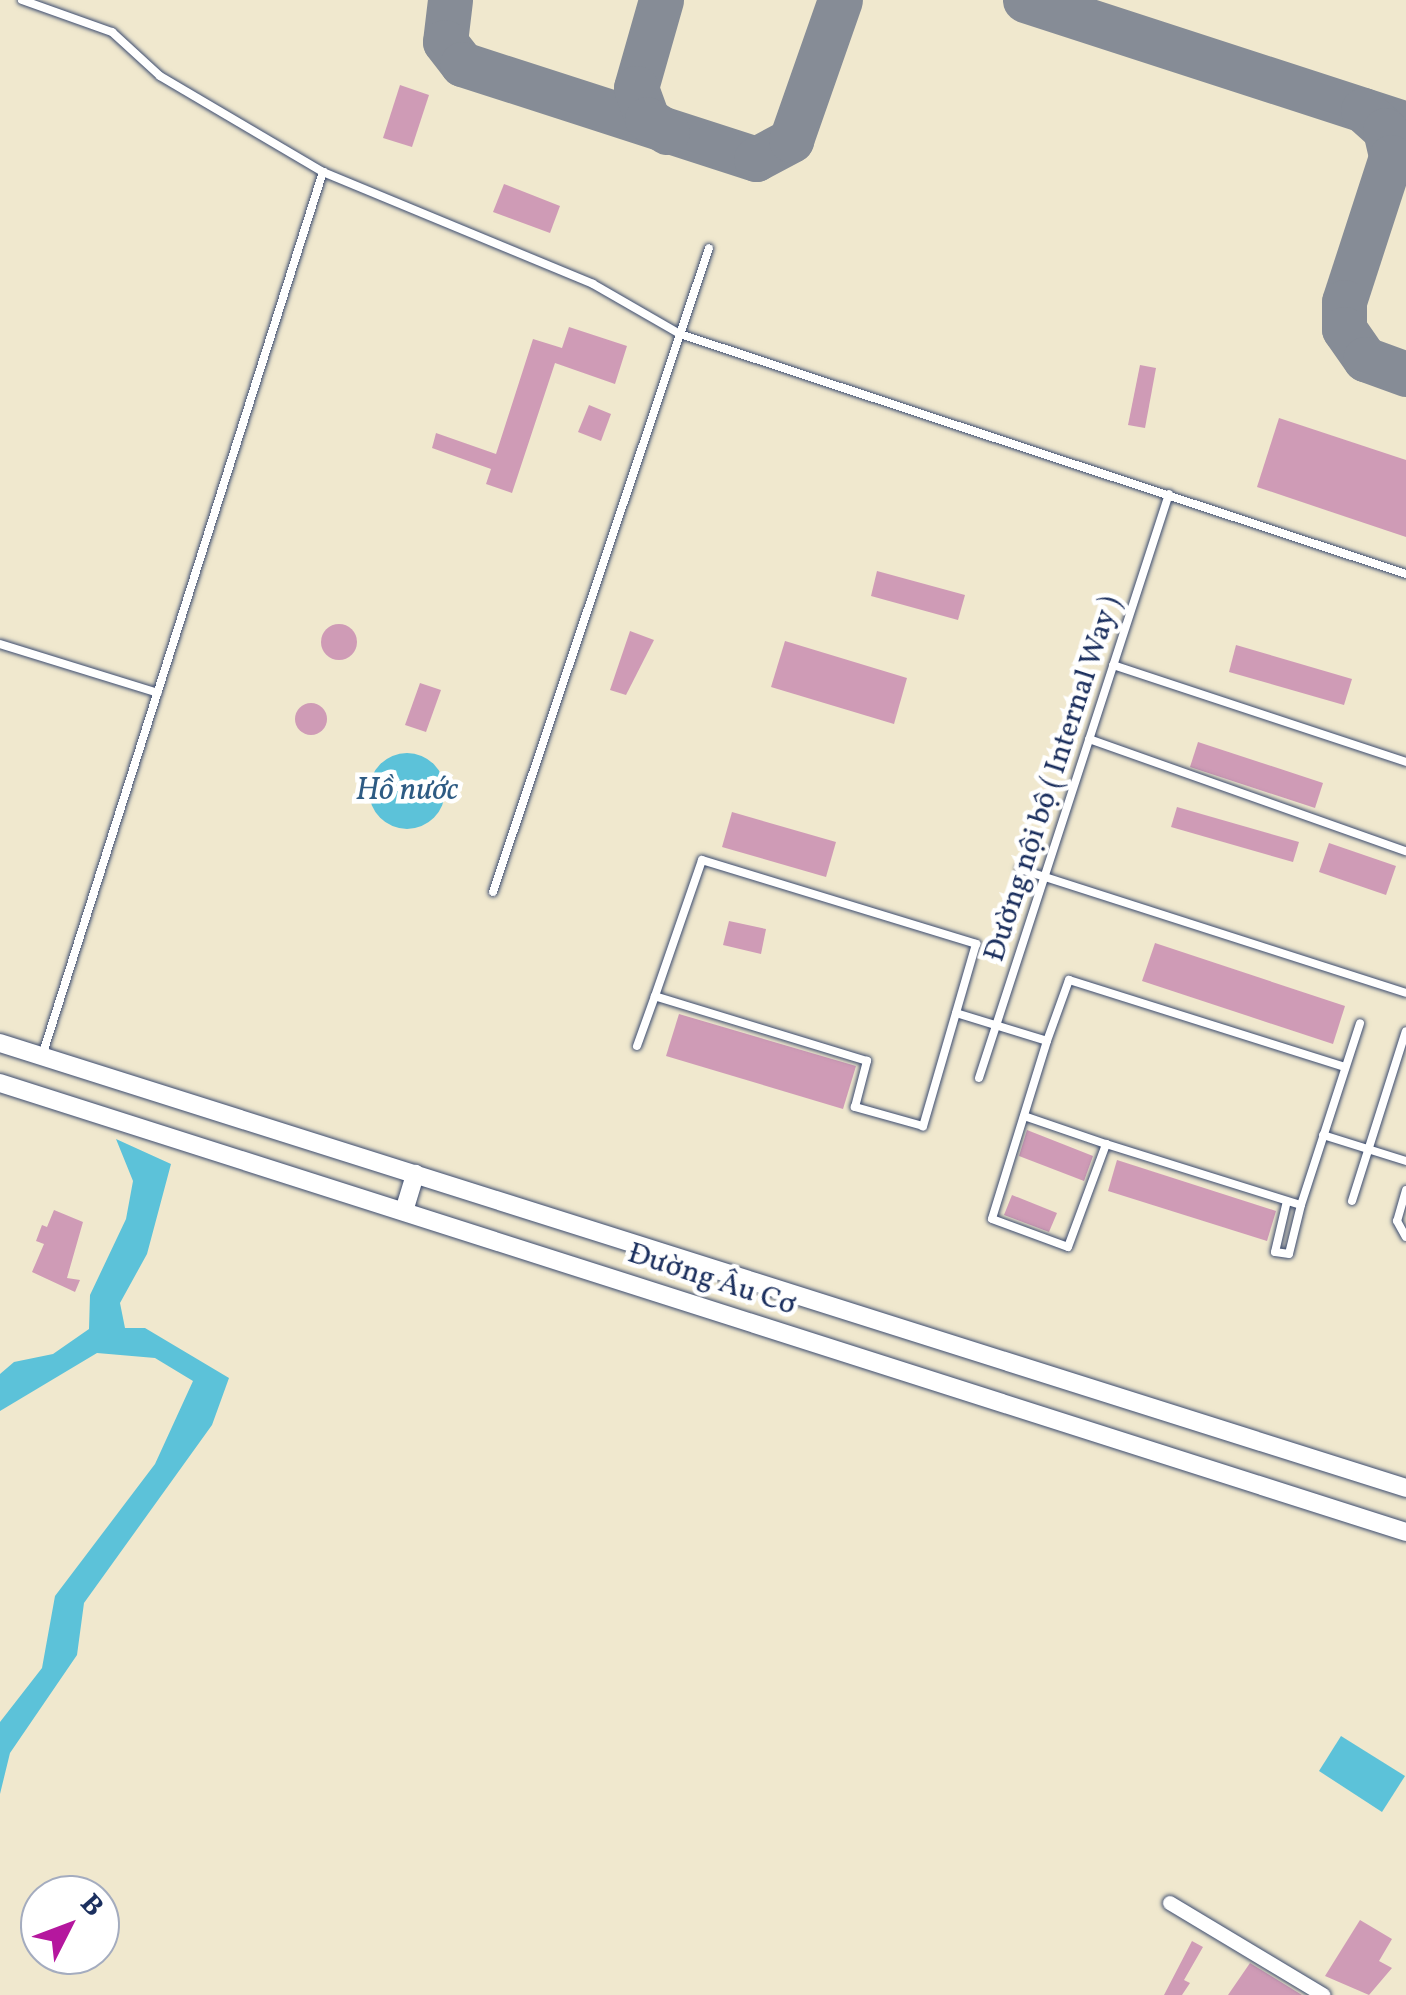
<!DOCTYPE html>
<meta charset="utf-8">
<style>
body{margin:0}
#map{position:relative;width:1406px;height:1995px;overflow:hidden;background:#f0e8ce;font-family:Vollkorn,serif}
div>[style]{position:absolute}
.water>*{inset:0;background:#5cc2d9}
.round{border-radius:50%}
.taxiway>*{height:45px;margin:-22.5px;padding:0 22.5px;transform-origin:22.5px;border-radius:22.5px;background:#868c96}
.building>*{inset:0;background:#cf9bb6}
.roads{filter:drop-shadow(0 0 2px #3b4b6f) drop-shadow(0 0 2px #3b4b6f)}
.service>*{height:8px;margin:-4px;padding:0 4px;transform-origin:4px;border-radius:4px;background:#fff}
.minor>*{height:14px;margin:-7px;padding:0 7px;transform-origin:7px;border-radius:7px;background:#fff}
.tertiary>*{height:18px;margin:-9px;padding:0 9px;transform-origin:9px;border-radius:9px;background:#fff}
span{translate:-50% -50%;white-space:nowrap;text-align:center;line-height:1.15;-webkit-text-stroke:9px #fff;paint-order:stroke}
.street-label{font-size:30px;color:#1b2f5e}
.water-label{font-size:32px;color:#2e5b83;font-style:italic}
.north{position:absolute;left:20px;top:1875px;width:100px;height:100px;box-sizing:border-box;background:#fff;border:2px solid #a4acbf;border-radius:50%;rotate:48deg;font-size:28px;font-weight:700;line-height:40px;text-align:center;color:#1b2f5e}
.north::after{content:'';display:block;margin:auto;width:35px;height:45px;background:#b5179e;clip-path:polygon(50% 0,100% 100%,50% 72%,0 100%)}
</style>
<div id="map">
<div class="water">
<i class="round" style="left:369px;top:753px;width:76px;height:76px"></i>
<i style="clip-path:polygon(116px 1139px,171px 1164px,147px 1254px,120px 1303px,125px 1328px,145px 1328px,229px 1378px,212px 1425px,84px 1603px,77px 1655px,10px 1753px,0 1794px,0 1722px,42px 1668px,55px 1596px,155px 1464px,193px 1381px,155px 1358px,97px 1353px,0 1411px,0 1374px,14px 1362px,53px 1354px,89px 1329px,90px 1295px,126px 1219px,133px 1181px)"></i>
<i style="clip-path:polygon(1341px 1736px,1405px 1776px,1382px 1812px,1319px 1771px)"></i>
</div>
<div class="taxiway">
<i style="left:450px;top:0;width:42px;rotate:96.8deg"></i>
<i style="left:445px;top:42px;width:28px;rotate:52deg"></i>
<i style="left:462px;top:64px;width:309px;rotate:17.9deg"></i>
<i style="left:756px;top:159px;width:40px;rotate:-28deg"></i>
<i style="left:791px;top:140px;width:148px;rotate:-70.7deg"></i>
<i style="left:661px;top:0;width:91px;rotate:105.9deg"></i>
<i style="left:636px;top:88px;width:33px;rotate:70deg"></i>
<i style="left:647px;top:119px;width:24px;rotate:33deg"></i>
<i style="left:1025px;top:0;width:401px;rotate:18deg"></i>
<i style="left:1363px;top:110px;width:30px;rotate:42deg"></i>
<i style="left:1385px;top:130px;width:28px;rotate:77deg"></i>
<i style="left:1391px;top:157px;width:152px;rotate:108deg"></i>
<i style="left:1344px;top:302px;width:27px;rotate:90deg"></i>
<i style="left:1344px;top:329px;width:37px;rotate:55deg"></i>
<i style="left:1365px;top:359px;width:44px;rotate:20.1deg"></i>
</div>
<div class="building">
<i style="clip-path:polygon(400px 85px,429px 95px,412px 147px,383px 138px)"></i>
<i style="clip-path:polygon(504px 184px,560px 206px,550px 233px,493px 212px)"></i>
<i style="clip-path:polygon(569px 327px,627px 346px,615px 384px,555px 363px,512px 493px,486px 484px,491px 469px,432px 448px,436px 433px,496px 454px,533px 339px,562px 348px)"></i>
<i style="clip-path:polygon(1140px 365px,1156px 368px,1145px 428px,1128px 425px)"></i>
<i style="clip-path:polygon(589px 405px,611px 414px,601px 441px,578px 432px)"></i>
<i style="clip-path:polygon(1279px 418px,1406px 460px,1406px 537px,1257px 487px)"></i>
<i style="clip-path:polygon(877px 571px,965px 595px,958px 620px,871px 596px)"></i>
<i class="round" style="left:321px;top:624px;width:36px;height:36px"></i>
<i style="clip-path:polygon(630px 631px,654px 640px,626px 695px,610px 690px)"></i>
<i style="clip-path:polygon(785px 641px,907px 678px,894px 724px,771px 687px)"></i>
<i style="clip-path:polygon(1236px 645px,1352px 679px,1344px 705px,1229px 672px)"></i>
<i style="clip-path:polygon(420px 683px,441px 690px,426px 732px,405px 725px)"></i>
<i class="round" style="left:295px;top:703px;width:32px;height:32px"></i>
<i style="clip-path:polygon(1198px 742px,1323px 783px,1315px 808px,1190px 767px)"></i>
<i style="clip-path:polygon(1177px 807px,1299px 842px,1293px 862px,1171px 827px)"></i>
<i style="clip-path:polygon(732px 812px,836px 842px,826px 877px,722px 847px)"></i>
<i style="clip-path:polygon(1329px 843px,1396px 866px,1386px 895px,1319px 872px)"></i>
<i style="clip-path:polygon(729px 921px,766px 929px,761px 954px,723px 945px)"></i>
<i style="clip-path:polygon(1155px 943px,1345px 1006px,1333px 1044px,1142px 981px)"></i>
<i style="clip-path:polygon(679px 1014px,856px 1066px,843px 1109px,666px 1056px)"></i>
<i style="clip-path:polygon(1027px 1130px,1093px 1156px,1084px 1181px,1019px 1156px)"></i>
<i style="clip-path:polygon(1117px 1160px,1276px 1211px,1267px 1241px,1108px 1191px)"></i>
<i style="clip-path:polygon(1012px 1195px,1057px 1213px,1049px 1232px,1004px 1215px)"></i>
<i style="clip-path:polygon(54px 1210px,83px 1222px,67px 1278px,80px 1280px,75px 1292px,32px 1272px,44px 1244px,36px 1241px,42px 1225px,47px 1227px)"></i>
<i style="clip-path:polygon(1360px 1920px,1392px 1939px,1379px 1961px,1392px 1968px,1369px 1995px,1325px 1976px)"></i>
<i style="clip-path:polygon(1192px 1941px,1203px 1947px,1184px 1980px,1190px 1983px,1182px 1995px,1164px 1995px)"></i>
<i style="clip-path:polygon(1250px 1963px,1302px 1995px,1228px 1995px)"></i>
</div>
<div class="roads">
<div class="service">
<i style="left:22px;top:0;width:96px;rotate:19.6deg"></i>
<i style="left:112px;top:32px;width:65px;rotate:42.5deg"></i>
<i style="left:160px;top:76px;width:189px;rotate:30.5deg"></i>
<i style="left:0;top:644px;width:165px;rotate:17.2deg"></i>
<i style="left:1113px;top:665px;width:309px;rotate:18.3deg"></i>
<i style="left:1089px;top:739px;width:336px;rotate:19.5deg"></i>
<i style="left:702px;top:860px;width:287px;rotate:17deg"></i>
<i style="left:976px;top:944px;width:190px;rotate:106.2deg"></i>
<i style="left:923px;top:1126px;width:71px;rotate:-164.4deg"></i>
<i style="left:855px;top:1107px;width:48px;rotate:-75.4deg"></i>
<i style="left:867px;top:1061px;width:222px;rotate:-163deg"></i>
<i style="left:655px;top:996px;width:144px;rotate:-70.9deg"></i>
<i style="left:1020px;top:869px;width:405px;rotate:17.8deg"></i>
<i style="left:493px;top:892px;width:679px;rotate:-71.46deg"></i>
<i style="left:956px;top:1013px;width:95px;rotate:17.1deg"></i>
<i style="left:1047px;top:1041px;width:186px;rotate:107.2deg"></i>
<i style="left:992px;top:1219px;width:81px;rotate:20.2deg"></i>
<i style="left:1068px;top:1247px;width:110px;rotate:-69.7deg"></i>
<i style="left:1106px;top:1144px;width:204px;rotate:17.4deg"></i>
<i style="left:1301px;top:1205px;width:50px;rotate:103.8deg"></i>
<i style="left:1289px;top:1254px;width:14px;rotate:-172deg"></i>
<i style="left:1275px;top:1252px;width:52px;rotate:-76.8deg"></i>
<i style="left:1047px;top:1041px;width:65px;rotate:-70.2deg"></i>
<i style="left:1069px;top:980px;width:289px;rotate:17.5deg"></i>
<i style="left:637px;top:1046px;width:53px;rotate:-70.2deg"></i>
<i style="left:42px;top:1056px;width:928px;rotate:-72.37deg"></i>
<i style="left:323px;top:172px;width:292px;rotate:22.5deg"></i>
<i style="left:593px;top:284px;width:100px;rotate:29.9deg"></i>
<i style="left:680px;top:334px;width:765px;rotate:18.29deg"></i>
<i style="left:979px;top:1078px;width:614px;rotate:-71.98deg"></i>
<i style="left:1024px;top:1116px;width:87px;rotate:18.9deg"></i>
<i style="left:1323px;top:1135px;width:87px;rotate:17.4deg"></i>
<i style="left:1406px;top:1190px;width:32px;rotate:106deg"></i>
<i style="left:1397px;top:1221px;width:18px;rotate:61deg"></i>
<i style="left:1352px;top:1201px;width:178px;rotate:-72.4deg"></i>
<i style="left:1301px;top:1205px;width:191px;rotate:-72deg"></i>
</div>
<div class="minor">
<i style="left:1170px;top:1903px;width:179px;rotate:31deg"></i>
</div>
<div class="tertiary">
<i style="left:0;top:1043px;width:1475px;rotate:17.56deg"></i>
<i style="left:0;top:1083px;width:1476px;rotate:17.71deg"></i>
<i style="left:404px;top:1211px;width:39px;rotate:-73deg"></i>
</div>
</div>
<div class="street-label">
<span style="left:1053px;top:779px;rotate:-72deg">Đường nội bộ ( Internal Way )</span>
<span style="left:712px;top:1280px;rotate:18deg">Đường Âu Cơ</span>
</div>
<div class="water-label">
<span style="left:407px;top:791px">Hồ nước</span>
</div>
<div class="north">B</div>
</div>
